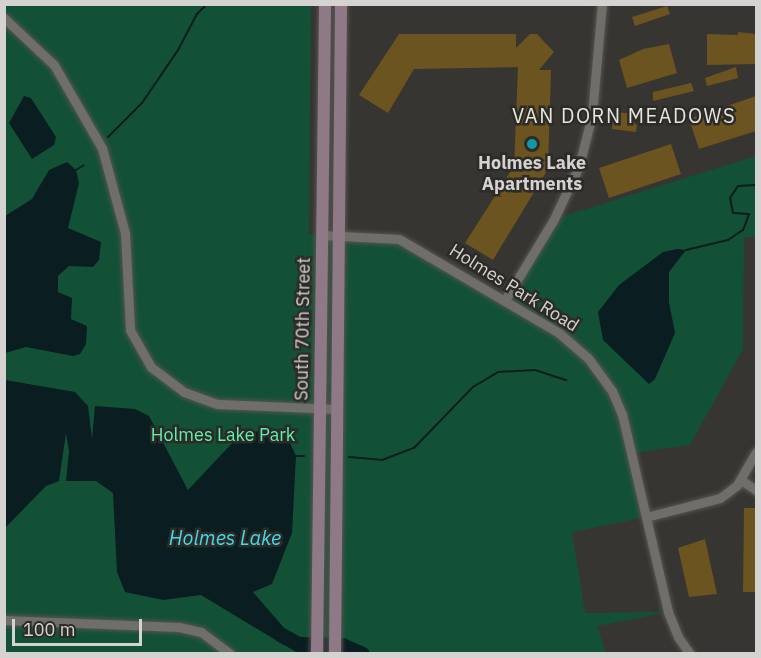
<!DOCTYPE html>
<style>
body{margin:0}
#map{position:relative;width:761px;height:658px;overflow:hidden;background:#373531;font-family:"IBM Plex Sans",sans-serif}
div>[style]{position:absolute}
.green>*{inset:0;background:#135137}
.water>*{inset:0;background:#0a1d20}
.stream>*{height:2px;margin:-1px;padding:0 1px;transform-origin:1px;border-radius:1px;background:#0a1d20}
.river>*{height:15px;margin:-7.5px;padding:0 7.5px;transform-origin:7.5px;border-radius:7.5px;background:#0a1d20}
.building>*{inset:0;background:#6b541f}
.roads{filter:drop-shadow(0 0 2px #555450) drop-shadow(0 0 2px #555450)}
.minor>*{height:9px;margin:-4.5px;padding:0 4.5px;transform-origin:4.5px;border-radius:4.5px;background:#706e69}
.secondary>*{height:12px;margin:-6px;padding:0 6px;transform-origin:6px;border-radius:6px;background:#8f7986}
.dots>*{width:16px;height:16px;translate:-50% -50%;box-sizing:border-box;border:3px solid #2d2b27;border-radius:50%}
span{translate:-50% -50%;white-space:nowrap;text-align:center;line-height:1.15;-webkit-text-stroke:5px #2d2b27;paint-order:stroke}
.poi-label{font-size:18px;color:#d4d3d1;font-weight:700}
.street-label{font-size:18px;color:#d4d3d1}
.park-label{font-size:18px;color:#5ef1b0}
.neighbourhood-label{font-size:20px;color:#e6e4de;letter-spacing:1.5px}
.water-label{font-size:20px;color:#40daeb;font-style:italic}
.frame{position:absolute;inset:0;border:6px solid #d4d3d1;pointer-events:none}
.scale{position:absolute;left:12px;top:619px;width:130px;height:27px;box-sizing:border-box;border:3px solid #d4d3d1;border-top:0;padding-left:8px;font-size:18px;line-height:21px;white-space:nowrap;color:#d4d3d1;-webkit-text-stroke:4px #2d2b27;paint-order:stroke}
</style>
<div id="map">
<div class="green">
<i style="clip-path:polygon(4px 5px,311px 5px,309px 234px,384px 235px,505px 300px,554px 219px,756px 156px,756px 237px,744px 237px,743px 349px,690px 445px,632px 453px,646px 517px,572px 532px,585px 613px,668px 612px,597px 626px,606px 653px,5px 653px)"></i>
</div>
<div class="water">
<i style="clip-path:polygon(24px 96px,31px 98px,56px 137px,54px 145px,32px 159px,9px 123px)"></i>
<i style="clip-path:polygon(67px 162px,76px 170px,79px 183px,68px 228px,101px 242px,99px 260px,93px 267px,69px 266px,58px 276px,58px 292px,72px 298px,71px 319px,87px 326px,86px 344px,80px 354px,73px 356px,26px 347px,5px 353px,5px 216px,32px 199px,49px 170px)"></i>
<i style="clip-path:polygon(677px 249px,686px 250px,669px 272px,669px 302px,675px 333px,655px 379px,649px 384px,603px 340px,598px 312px,619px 285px,663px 252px)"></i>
<i style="clip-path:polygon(5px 380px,75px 392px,88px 406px,92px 439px,95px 406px,135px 409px,149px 416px,188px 490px,235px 440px,246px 434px,271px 428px,286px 434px,296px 456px,292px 533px,272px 584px,253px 592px,298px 644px,284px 645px,201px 595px,163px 600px,125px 592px,117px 572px,113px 493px,96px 481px,66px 481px,69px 451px,66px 433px,59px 481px,46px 486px,5px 528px)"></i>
</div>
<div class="stream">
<i style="left:108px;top:137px;width:48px;rotate:-45deg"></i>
<i style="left:142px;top:103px;width:64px;rotate:-55.8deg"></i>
<i style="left:178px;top:50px;width:41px;rotate:-62.2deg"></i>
<i style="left:197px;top:14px;width:14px;rotate:-45deg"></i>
<i style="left:76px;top:170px;width:9px;rotate:-32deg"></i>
<i style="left:686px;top:250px;width:43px;rotate:-13.4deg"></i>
<i style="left:728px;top:240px;width:18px;rotate:-34deg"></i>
<i style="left:743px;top:230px;width:17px;rotate:-69deg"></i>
<i style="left:749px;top:214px;width:16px;rotate:-176deg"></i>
<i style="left:733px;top:213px;width:15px;rotate:-101deg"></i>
<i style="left:730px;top:198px;width:14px;rotate:-56deg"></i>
<i style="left:738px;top:186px;width:18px;rotate:-3deg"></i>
<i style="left:296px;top:456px;width:8px"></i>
<i style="left:349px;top:457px;width:33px;rotate:5deg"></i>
<i style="left:382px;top:460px;width:34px;rotate:-21deg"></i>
<i style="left:414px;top:448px;width:85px;rotate:-46deg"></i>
<i style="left:473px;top:387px;width:29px;rotate:-31deg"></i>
<i style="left:498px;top:372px;width:37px;rotate:-3deg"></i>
<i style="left:535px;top:370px;width:33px;rotate:18deg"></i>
</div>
<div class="river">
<i style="left:280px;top:634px;width:21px;rotate:29deg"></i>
<i style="left:298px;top:644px;width:44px;rotate:1.3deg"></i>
<i style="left:342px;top:645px;width:22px;rotate:24deg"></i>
</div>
<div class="building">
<i style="clip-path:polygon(667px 6px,670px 14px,635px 26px,632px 17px)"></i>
<i style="clip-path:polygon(738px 32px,756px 34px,756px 64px,707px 65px,707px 34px,738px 35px)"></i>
<i style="clip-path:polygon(399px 34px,516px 34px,516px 48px,530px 34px,537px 34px,554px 52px,539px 70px,551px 70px,548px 169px,493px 260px,465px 243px,514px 166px,518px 67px,414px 69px,388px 113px,359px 95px)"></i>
<i style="clip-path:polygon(669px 44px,677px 73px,627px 88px,619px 60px,643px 49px)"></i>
<i style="clip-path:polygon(736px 67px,738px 78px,707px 86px,705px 78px)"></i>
<i style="clip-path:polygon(691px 83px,694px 91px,653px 101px,653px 92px)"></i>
<i style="clip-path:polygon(756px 96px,756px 131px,699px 149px,689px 119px)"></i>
<i style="clip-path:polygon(614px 112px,638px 114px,636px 132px,612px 129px)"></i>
<i style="clip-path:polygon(671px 144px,681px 174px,609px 198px,599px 168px)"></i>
<i style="clip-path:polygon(744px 508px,756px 508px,756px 592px,743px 592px)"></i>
<i style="clip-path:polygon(705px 539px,717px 594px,689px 597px,678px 548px)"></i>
</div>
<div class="roads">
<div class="minor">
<i style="left:4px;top:18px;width:69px;rotate:43.2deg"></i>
<i style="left:54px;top:65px;width:96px;rotate:60deg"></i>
<i style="left:102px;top:148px;width:88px;rotate:74.9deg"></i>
<i style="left:125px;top:233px;width:97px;rotate:87deg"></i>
<i style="left:130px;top:330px;width:43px;rotate:60.4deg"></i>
<i style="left:151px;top:367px;width:41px;rotate:37.1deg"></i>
<i style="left:184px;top:392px;width:35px;rotate:20deg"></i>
<i style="left:217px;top:404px;width:121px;rotate:2.4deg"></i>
<i style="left:322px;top:235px;width:77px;rotate:3deg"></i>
<i style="left:399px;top:239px;width:186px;rotate:30.4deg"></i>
<i style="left:559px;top:333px;width:38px;rotate:41deg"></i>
<i style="left:588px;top:358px;width:41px;rotate:54deg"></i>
<i style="left:612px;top:391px;width:25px;rotate:67deg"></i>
<i style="left:622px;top:414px;width:203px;rotate:76.9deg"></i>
<i style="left:668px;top:612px;width:27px;rotate:68deg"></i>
<i style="left:678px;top:637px;width:21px;rotate:55deg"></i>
<i style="left:505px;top:300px;width:95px;rotate:-58.8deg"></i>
<i style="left:554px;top:219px;width:59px;rotate:-64.7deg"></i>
<i style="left:579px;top:166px;width:53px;rotate:-75.7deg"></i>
<i style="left:592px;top:115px;width:111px;rotate:-84.9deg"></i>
<i style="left:741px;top:480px;width:18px;rotate:34deg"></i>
<i style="left:646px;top:517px;width:76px;rotate:-14.4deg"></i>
<i style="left:720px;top:498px;width:21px;rotate:-37deg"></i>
<i style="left:737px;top:485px;width:38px;rotate:-60deg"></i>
<i style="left:4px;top:620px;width:175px;rotate:2.3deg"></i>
<i style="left:179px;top:627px;width:23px;rotate:13deg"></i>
<i style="left:201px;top:632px;width:36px;rotate:37deg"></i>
</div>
<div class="secondary">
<i style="left:317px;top:654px;width:650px;rotate:-89.29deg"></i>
<i style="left:335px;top:654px;width:650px;rotate:-89.47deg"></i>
</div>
</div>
<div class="dots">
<i style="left:532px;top:144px;background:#0f9aa8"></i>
</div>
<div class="poi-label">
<span style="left:532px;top:174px">Holmes Lake<br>Apartments</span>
</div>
<div class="street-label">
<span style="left:514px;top:288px;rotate:32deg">Holmes Park Road</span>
<span style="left:303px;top:329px;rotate:-89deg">South 70th Street</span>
</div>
<div class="park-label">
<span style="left:223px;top:435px">Holmes Lake Park</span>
</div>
<div class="neighbourhood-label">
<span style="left:624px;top:115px">VAN DORN MEADOWS</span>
</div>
<div class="water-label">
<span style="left:225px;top:537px">Holmes Lake</span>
</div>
<div class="frame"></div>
<div class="scale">100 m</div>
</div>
